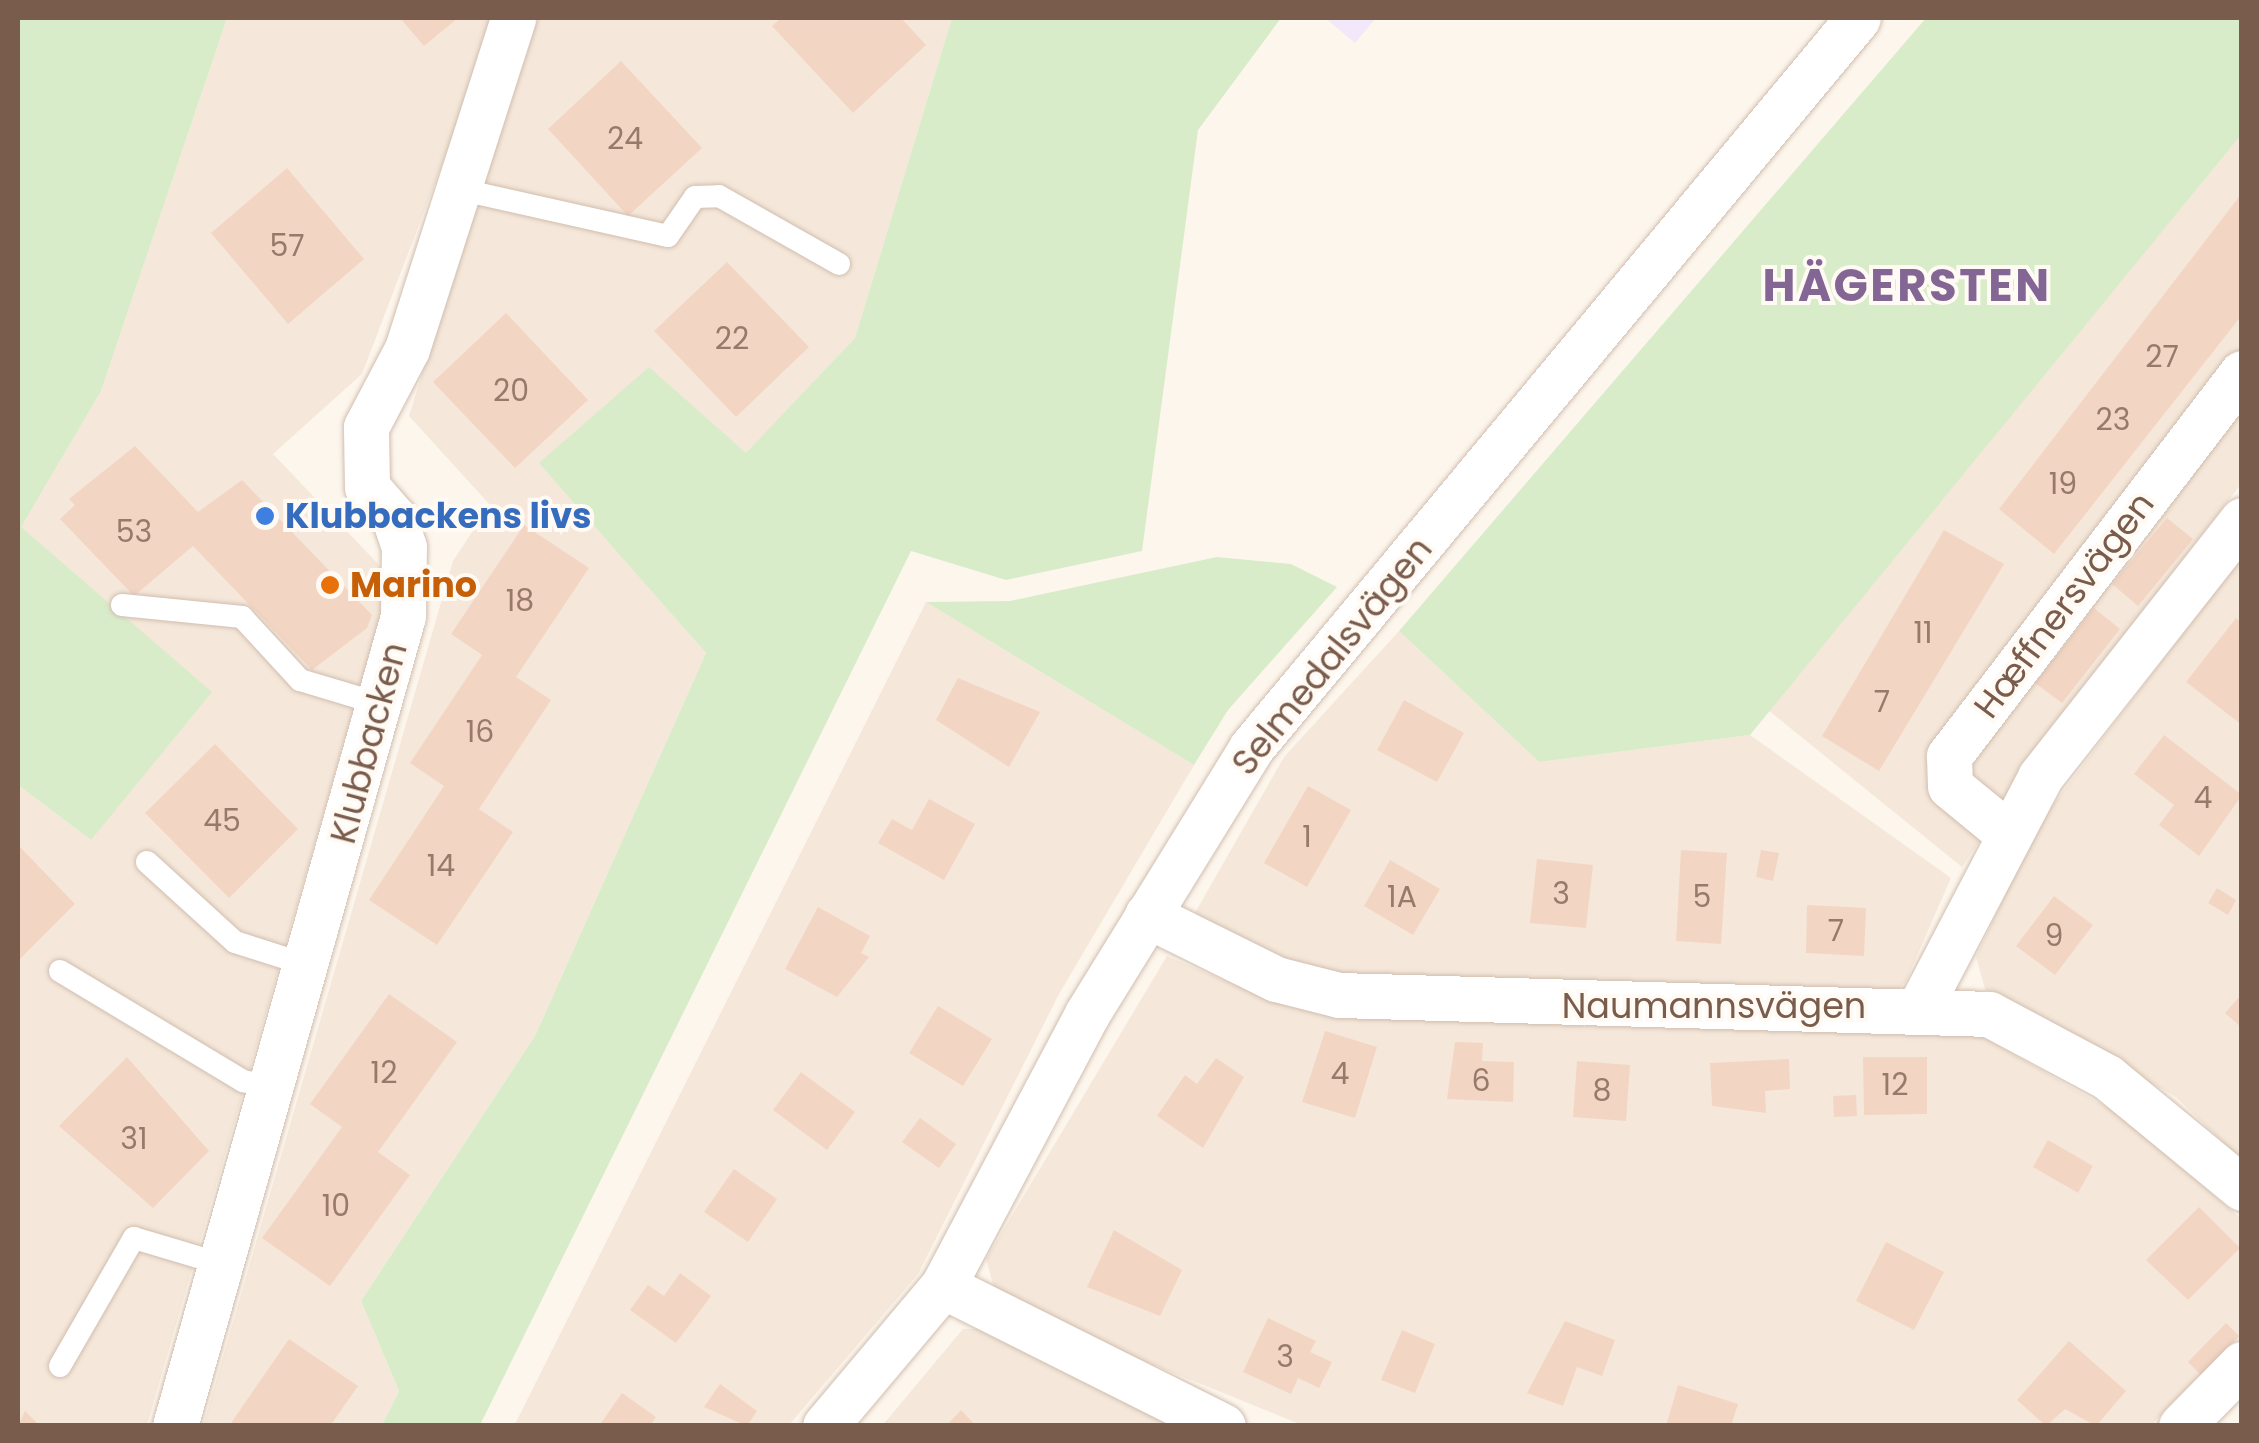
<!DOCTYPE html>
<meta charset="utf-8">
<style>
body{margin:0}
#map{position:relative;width:2259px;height:1443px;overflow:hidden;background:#fdf6ec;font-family:Poppins,sans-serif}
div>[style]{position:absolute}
.residential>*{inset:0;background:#f5e8da}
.education>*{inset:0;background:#f3e8fa}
.green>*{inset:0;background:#d8ecc9}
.building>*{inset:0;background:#f3d5c3}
.roads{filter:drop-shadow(0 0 2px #d1beb0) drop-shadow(0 0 2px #d1beb0)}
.lane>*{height:22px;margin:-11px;padding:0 11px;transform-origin:11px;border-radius:11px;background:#fff}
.street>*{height:45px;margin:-22.5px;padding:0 22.5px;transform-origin:22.5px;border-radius:22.5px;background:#fff}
.dots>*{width:28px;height:28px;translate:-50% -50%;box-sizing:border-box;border:5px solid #fffaf3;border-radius:50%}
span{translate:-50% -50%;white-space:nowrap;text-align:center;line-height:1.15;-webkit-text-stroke:8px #fffaf3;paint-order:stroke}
.number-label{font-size:30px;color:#987a6a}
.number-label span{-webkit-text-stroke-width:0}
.shop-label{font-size:35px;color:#366cbe;font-weight:700}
.left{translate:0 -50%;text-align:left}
.food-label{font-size:35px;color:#c56008;font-weight:700}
.street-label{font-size:35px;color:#7a5c4d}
.district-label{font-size:45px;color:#846695;font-weight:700;letter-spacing:2.5px}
.frame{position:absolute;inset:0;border:20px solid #7a5c4d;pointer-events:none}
</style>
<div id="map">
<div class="residential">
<i style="clip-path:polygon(227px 18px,498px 18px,362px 374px,273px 454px,381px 567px,387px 593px,147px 1425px,18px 1425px,18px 785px,91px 840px,20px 527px,101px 391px)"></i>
<i style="clip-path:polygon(532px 18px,952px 18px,855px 338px,746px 454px,540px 462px,706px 653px,535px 1036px,361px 1301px,399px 1391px,382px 1425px,203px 1426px,453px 561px,490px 505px,409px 416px)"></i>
<i style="clip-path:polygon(2241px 135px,2241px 484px,2062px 717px,1962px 867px,1768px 710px)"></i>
<i style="clip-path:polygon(2241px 557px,2241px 1160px,2176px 1097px,1985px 989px,1976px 957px,2039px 823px)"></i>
<i style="clip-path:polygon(926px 602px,1194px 765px,1059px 994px,918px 1274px,789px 1425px,514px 1426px)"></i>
<i style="clip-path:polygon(1399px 631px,1539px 762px,1750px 735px,1951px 878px,1905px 983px,1895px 992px,1332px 979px,1192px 918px,1284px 757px)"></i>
<i style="clip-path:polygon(1167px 956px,1263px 997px,1981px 1036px,2124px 1117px,2241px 1219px,2241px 1336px,2151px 1425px,1302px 1425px,998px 1302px,986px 1259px)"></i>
<i style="clip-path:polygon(963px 1329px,979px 1329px,1174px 1425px,882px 1426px)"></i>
</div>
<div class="education">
<i style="clip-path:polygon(1325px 18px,1376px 18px,1355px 43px)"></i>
</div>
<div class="green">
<i style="clip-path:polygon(18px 18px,227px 18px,101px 391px,21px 527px,212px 692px,91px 840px,18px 785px)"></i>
<i style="clip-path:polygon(952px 18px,1281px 18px,1198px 130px,1142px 551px,1006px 580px,911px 551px,480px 1425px,382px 1425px,399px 1391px,361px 1301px,535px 1036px,706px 653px,539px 463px,649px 367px,746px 453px,855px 338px)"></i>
<i style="clip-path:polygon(1926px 18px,2241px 18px,2241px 135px,1750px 735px,1539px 762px,1399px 631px)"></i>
<i style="clip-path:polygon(1217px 557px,1291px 564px,1337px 587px,1228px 710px,1194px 765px,926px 602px,1010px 601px)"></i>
</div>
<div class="building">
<i style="clip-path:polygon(400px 18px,458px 18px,424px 46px)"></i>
<i style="clip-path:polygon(781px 18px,901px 18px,926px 45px,853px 113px,772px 26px)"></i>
<i style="clip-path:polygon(621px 61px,702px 148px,628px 216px,548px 129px)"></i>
<i style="clip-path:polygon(287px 168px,364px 259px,288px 324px,211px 233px)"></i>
<i style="clip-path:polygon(2242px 193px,2242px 315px,2054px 554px,1999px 509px)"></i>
<i style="clip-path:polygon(727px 262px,809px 347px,736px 417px,654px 331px)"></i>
<i style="clip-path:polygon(506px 313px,588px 400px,515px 468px,433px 382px)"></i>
<i style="clip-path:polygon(135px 446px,198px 512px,242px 480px,372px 615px,367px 628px,312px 670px,193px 546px,134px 596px,60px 519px,75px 505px,69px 499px)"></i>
<i style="clip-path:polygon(2167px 518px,2193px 539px,2138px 606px,2112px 584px)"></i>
<i style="clip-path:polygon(524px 525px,589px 568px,516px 677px,551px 700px,479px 809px,513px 832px,437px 945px,369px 900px,444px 786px,410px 763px,482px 655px,451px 634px)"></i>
<i style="clip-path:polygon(1944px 530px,2004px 564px,1879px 771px,1822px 736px)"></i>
<i style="clip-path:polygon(2094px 608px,2120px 629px,2062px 703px,2035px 683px)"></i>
<i style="clip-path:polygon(2236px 618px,2242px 623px,2242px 725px,2186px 682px)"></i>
<i style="clip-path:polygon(958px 678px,1040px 712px,1009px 767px,936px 720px)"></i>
<i style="clip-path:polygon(1404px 700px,1464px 733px,1437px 782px,1377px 750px)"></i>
<i style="clip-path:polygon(2164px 735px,2242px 795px,2199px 856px,2159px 825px,2174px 805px,2134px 774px)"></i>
<i style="clip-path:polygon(215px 744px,298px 829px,229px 898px,145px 813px)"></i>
<i style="clip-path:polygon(1308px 786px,1351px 810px,1307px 887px,1264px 863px)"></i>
<i style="clip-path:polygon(929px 799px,975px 824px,944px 880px,878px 843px,892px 819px,912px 830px)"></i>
<i style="clip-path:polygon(18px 845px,75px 904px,18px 961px)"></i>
<i style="clip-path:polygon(1681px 850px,1727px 853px,1721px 944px,1676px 941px)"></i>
<i style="clip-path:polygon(1761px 850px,1779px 853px,1773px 881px,1756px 877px)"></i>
<i style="clip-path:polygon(1537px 859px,1593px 865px,1586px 928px,1530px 923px)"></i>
<i style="clip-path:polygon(1390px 860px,1440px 889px,1413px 935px,1364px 906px)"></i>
<i style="clip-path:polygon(2217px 888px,2236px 900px,2228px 915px,2208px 903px)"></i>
<i style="clip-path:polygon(2054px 896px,2093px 925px,2055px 975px,2016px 946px)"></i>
<i style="clip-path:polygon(1807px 905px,1866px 908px,1864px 956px,1806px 953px)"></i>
<i style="clip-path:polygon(818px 907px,870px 936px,861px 953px,869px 957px,837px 997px,785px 969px)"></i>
<i style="clip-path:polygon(389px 994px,457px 1042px,378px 1152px,410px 1175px,330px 1286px,262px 1238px,342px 1127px,310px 1104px)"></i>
<i style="clip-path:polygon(2242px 994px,2242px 1028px,2225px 1013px)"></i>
<i style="clip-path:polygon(938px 1006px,992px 1039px,963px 1086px,909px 1053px)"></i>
<i style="clip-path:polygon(1325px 1031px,1377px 1047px,1355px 1118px,1302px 1102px)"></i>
<i style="clip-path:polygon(1455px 1042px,1483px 1043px,1482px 1061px,1514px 1062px,1513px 1102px,1447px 1099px)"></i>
<i style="clip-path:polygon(127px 1057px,209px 1151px,153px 1208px,59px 1126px)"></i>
<i style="clip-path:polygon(1863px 1057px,1927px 1057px,1927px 1114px,1864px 1115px)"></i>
<i style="clip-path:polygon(1216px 1058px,1244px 1077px,1203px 1148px,1157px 1116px,1185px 1075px,1197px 1084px)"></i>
<i style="clip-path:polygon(1789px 1059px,1790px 1089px,1765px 1091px,1766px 1113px,1712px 1106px,1710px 1063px)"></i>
<i style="clip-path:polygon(1577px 1061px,1630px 1065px,1626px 1121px,1573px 1117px)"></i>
<i style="clip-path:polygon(801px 1072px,855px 1112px,827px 1150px,773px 1110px)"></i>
<i style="clip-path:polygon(1856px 1095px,1857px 1116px,1834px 1117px,1833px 1096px)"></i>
<i style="clip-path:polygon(920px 1118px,956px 1144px,939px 1168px,902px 1142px)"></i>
<i style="clip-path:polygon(2048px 1140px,2093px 1166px,2078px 1193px,2033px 1167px)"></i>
<i style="clip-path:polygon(734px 1169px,777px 1199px,748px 1242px,704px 1212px)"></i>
<i style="clip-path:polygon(2199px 1207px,2240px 1248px,2188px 1300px,2146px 1260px)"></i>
<i style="clip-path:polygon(1114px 1230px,1182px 1270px,1160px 1316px,1087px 1287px)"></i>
<i style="clip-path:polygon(1886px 1242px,1944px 1272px,1914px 1330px,1856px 1301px)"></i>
<i style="clip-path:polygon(680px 1273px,711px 1296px,676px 1343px,630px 1310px,648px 1285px,664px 1296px)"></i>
<i style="clip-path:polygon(1268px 1318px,1316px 1341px,1310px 1352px,1332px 1362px,1319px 1388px,1298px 1378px,1291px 1394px,1243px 1372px)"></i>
<i style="clip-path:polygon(1565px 1321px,1615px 1340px,1602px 1376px,1577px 1367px,1563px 1406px,1527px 1393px)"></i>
<i style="clip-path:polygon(2226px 1323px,2239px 1336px,2201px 1375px,2188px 1362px)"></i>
<i style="clip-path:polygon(1402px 1330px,1435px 1344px,1415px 1393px,1381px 1380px)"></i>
<i style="clip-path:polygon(289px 1339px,358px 1386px,330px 1426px,229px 1426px)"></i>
<i style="clip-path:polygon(2069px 1341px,2126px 1391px,2096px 1426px,2065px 1409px,2046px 1426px,2017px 1400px)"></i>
<i style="clip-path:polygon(720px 1384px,757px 1411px,747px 1426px,704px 1407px)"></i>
<i style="clip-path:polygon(1678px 1385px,1738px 1404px,1731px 1426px,1666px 1426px)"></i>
<i style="clip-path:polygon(622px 1393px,656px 1417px,650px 1426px,599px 1426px)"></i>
<i style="clip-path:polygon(961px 1410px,976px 1426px,946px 1426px)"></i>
<i style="clip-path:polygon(25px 1411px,40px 1426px,18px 1426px)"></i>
</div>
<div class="roads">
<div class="lane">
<i style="left:458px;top:189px;width:215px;rotate:12.6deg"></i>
<i style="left:668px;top:236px;width:47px;rotate:-55.3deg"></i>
<i style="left:695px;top:197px;width:24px;rotate:-2deg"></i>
<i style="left:719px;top:196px;width:138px;rotate:29.5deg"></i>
<i style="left:122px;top:605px;width:121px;rotate:5.7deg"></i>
<i style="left:242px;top:617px;width:86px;rotate:47.4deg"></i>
<i style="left:300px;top:680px;width:84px;rotate:16.7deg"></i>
<i style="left:147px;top:862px;width:119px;rotate:42.3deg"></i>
<i style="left:235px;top:942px;width:76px;rotate:17.7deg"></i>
<i style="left:60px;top:971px;width:214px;rotate:31deg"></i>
<i style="left:243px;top:1081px;width:29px;rotate:12deg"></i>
<i style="left:60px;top:1366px;width:148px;rotate:-60deg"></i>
<i style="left:134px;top:1238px;width:91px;rotate:16.6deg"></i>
</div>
<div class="street">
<i style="left:2006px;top:832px;width:72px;rotate:-140.6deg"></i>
<i style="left:1950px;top:786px;width:30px;rotate:-92deg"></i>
<i style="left:1949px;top:756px;width:482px;rotate:-52.6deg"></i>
<i style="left:1147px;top:915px;width:144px;rotate:26.4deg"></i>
<i style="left:1276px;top:979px;width:65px;rotate:14.3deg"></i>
<i style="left:1339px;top:995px;width:650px;rotate:1.67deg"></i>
<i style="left:1989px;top:1014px;width:134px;rotate:28.1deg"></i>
<i style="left:2107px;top:1077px;width:175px;rotate:39.4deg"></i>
<i style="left:1920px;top:1007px;width:259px;rotate:-62.4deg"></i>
<i style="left:2040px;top:777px;width:327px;rotate:-51.8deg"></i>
<i style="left:943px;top:1286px;width:313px;rotate:26.6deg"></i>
<i style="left:175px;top:1426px;width:841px;rotate:-74.28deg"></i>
<i style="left:403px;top:616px;width:69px;rotate:-89.2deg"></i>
<i style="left:404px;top:547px;width:31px;rotate:-109deg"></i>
<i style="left:394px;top:518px;width:41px;rotate:-131.1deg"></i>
<i style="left:367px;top:487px;width:60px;rotate:-91deg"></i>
<i style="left:366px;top:427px;width:88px;rotate:-62.3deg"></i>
<i style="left:407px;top:349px;width:348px;rotate:-72.2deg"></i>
<i style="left:825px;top:1426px;width:183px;rotate:-49.9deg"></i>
<i style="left:943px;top:1286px;width:308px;rotate:-62.1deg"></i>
<i style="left:1087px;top:1014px;width:312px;rotate:-58.3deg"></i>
<i style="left:1251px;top:748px;width:949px;rotate:-50.26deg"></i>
<i style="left:2181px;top:1426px;width:87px;rotate:-45.5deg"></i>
</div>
</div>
<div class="dots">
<i style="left:265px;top:516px;background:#3f7fe0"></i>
<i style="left:330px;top:585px;background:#e8710a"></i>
</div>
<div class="number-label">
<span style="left:625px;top:139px">24</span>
<span style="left:287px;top:246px">57</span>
<span style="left:732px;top:339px">22</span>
<span style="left:2162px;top:357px">27</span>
<span style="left:511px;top:391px">20</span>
<span style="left:2113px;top:420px">23</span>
<span style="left:2063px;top:484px">19</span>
<span style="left:134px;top:532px">53</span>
<span style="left:520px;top:601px">18</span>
<span style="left:1923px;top:633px">11</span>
<span style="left:1882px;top:702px">7</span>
<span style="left:480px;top:732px">16</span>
<span style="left:2203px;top:798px">4</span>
<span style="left:222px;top:821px">45</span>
<span style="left:1307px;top:837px">1</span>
<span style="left:441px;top:866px">14</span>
<span style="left:1561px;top:894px">3</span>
<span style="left:1402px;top:897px">1A</span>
<span style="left:1702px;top:897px">5</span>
<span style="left:1836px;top:931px">7</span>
<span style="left:2054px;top:936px">9</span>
<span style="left:384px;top:1073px">12</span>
<span style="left:1340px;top:1074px">4</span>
<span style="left:1481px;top:1081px">6</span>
<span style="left:1895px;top:1085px">12</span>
<span style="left:1602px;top:1091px">8</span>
<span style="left:134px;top:1139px">31</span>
<span style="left:336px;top:1206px">10</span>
<span style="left:1285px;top:1357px">3</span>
</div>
<div class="shop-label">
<span class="left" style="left:285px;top:516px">Klubbackens livs</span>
</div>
<div class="food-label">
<span class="left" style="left:350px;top:585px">Marino</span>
</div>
<div class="street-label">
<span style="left:2064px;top:605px;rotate:-53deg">Hæffnersvägen</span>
<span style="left:1332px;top:656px;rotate:-51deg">Selmedalsvägen</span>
<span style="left:369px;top:743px;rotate:-75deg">Klubbacken</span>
<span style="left:1714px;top:1006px">Naumannsvägen</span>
</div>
<div class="district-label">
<span style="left:1907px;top:286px">HÄGERSTEN</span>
</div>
<div class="frame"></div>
</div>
